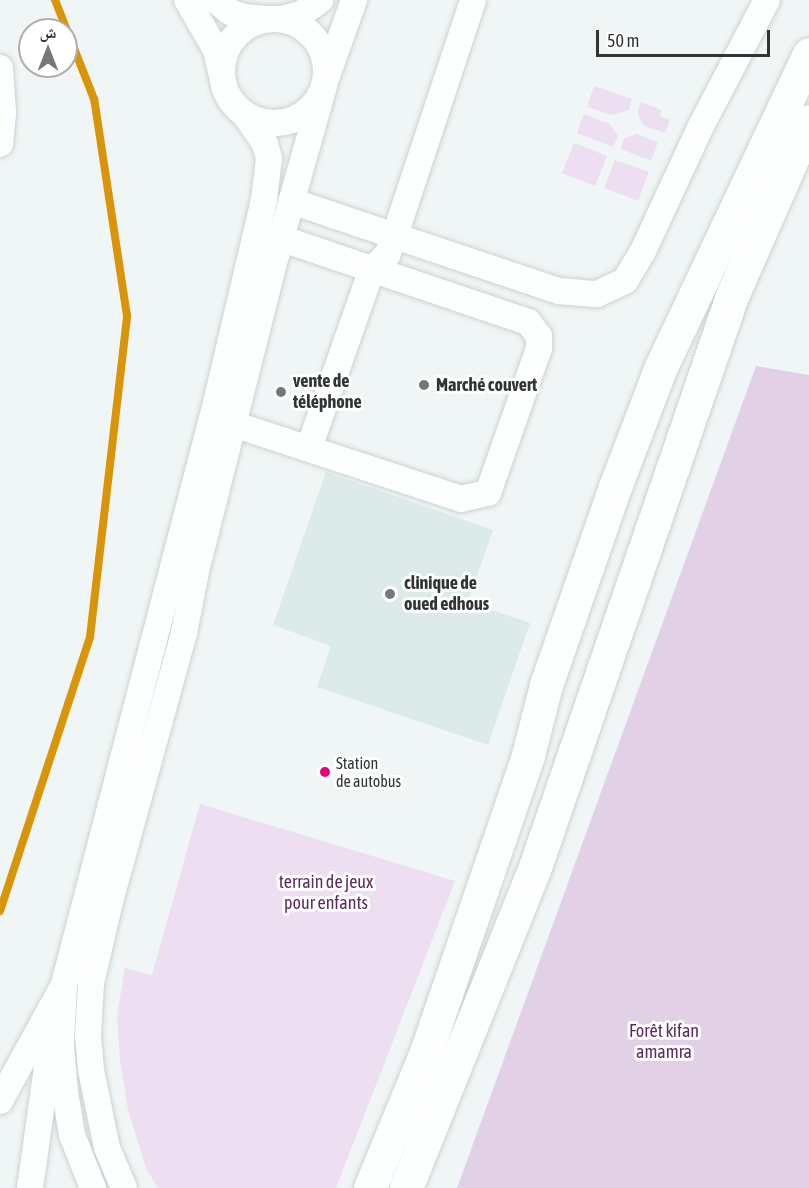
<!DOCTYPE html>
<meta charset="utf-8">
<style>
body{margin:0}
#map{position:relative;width:809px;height:1188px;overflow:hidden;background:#eff6f5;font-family:"Asap Condensed","Noto Naskh Arabic",sans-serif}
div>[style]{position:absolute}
.built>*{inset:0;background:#dcebe9}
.green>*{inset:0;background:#eddef2}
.forest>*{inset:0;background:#e2d0e7}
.roads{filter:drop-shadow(0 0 2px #cdd2d2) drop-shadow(0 0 2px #cdd2d2)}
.minor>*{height:26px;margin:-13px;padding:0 13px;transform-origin:13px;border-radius:13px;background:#fdfefe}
.minor>.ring{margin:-13px;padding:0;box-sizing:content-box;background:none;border:26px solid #fdfefe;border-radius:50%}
.major>*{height:33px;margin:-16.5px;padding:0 16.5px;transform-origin:16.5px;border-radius:16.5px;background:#fdfefe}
.rail-1>*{height:8px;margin:-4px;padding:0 4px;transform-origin:4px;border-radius:4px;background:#d99508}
.dots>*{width:16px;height:16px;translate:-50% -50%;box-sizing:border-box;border:3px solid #fff;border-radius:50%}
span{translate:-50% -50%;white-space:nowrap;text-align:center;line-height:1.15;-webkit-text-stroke:6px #fff;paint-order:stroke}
.bus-label{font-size:16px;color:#313635}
.left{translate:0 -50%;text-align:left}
.poi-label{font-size:18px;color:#313635;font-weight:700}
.park-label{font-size:18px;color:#5c2b62}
.north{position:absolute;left:18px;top:18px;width:60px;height:60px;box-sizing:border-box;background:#fff;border:2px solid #adafae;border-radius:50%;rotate:0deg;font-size:16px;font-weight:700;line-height:24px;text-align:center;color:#313635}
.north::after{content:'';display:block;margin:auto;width:21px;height:27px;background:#747978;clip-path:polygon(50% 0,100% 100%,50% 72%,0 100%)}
.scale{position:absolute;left:596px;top:30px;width:174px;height:27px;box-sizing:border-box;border:3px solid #313635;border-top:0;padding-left:8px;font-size:18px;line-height:21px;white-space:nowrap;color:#313635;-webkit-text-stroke:4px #fff;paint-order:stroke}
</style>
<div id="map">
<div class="built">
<i style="clip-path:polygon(326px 472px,493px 530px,468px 602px,530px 623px,488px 745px,317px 687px,331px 646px,273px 625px)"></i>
</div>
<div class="green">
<i style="clip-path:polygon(594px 86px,632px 99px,629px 110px,613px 115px,587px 107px)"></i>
<i style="clip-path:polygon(641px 102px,662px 110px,660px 116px,670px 120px,665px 133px,643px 125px,637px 112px)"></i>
<i style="clip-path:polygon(584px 114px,610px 124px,618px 136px,613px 147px,577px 133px)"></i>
<i style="clip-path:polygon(637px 134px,658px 142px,651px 161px,621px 149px,624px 139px)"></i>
<i style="clip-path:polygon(574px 143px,607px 156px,595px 186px,562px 173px)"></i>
<i style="clip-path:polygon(615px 160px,649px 172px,638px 201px,604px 188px)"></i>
<i style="clip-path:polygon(200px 804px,455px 881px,336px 1188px,158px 1188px,146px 1168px,128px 1110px,120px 1061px,117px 1016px,125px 968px,152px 975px)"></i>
</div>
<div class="forest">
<i style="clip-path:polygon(756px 366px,809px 375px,809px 1188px,457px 1188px)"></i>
</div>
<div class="roads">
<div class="minor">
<i style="left:187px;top:0;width:58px;rotate:59.9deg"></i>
<i style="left:216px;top:50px;width:22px;rotate:77deg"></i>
<i style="left:215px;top:0;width:19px;rotate:39deg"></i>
<i style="left:230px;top:12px;width:15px;rotate:20deg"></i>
<i style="left:244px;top:17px;width:25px;rotate:5deg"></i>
<i class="ring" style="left:222px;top:19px;width:78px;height:78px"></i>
<i style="left:281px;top:19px;width:21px;rotate:-14deg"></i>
<i style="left:301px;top:14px;width:24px;rotate:-36deg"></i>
<i style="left:0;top:68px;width:44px;rotate:86.1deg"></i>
<i style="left:3px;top:112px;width:32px;rotate:95deg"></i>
<i style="left:327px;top:76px;width:81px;rotate:-70.4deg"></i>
<i style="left:291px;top:201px;width:283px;rotate:18.6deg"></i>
<i style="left:559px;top:291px;width:38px;rotate:5deg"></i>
<i style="left:597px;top:294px;width:31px;rotate:-25deg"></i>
<i style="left:625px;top:281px;width:35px;rotate:-59deg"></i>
<i style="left:643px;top:251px;width:136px;rotate:-65.1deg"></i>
<i style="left:700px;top:128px;width:144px;rotate:-62.4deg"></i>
<i style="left:233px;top:424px;width:240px;rotate:18.2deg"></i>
<i style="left:461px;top:499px;width:28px;rotate:-13deg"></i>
<i style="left:488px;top:493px;width:154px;rotate:-70.6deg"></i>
<i style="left:539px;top:348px;width:12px;rotate:-90deg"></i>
<i style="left:539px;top:336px;width:18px;rotate:-128deg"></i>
<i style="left:528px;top:322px;width:262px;rotate:-161.3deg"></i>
<i style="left:309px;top:448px;width:190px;rotate:-70.6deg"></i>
<i style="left:372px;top:269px;width:21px;rotate:-43deg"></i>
<i style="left:387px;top:255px;width:18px;rotate:-68deg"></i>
<i style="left:394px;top:238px;width:251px;rotate:-71.6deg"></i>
<i style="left:0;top:1101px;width:127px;rotate:-61.2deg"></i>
<i style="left:30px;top:1188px;width:143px;rotate:-82deg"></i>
<i style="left:93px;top:1188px;width:57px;rotate:-111.6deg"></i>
<i style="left:72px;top:1135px;width:44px;rotate:-99.2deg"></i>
<i style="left:65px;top:1092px;width:49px;rotate:-94.7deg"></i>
<i style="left:61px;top:1043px;width:59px;rotate:-87.1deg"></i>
<i style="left:64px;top:984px;width:601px;rotate:-75.34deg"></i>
<i style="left:216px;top:403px;width:209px;rotate:-76.7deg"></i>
<i style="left:264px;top:200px;width:42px;rotate:-83.2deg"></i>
<i style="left:269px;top:158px;width:15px;rotate:-106deg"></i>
<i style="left:265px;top:144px;width:34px;rotate:-124deg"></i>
<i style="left:124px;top:1188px;width:43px;rotate:-113deg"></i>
<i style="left:107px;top:1148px;width:80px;rotate:-101.6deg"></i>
<i style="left:91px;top:1070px;width:34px;rotate:-95deg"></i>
<i style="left:88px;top:1036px;width:53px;rotate:-86.8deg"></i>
<i style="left:91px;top:983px;width:87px;rotate:-76.8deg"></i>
<i style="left:111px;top:898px;width:275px;rotate:-74.6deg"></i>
<i style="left:184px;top:633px;width:63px;rotate:-79deg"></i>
<i style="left:196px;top:571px;width:318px;rotate:-75.8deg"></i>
<i style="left:274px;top:263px;width:180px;rotate:-74.2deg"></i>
</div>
<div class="major">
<i style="left:370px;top:1188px;width:147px;rotate:-67.6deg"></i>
<i style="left:426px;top:1052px;width:314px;rotate:-71deg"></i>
<i style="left:528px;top:755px;width:72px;rotate:-75.6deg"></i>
<i style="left:546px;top:685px;width:210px;rotate:-70.8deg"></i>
<i style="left:615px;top:487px;width:126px;rotate:-69.1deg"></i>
<i style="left:660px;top:369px;width:348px;rotate:-64.7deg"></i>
<i style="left:406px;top:1188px;width:343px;rotate:-68.1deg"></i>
<i style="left:534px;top:870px;width:607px;rotate:-70.97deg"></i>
<i style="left:732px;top:296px;width:191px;rotate:-66.3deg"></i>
</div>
</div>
<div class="rail-1">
<i style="left:0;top:911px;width:288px;rotate:-71.8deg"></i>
<i style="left:90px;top:637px;width:323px;rotate:-83.4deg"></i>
<i style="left:127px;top:316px;width:219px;rotate:-98.6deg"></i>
<i style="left:94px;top:99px;width:106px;rotate:-111.5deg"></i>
</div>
<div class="dots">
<i style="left:424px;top:385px;background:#747978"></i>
<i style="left:281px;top:392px;background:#747978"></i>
<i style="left:390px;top:594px;background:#747978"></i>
<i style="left:325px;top:772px;background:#e5007d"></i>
</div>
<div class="bus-label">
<span class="left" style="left:336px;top:772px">Station<br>de autobus</span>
</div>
<div class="poi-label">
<span class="left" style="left:293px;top:392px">vente de<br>téléphone</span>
<span class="left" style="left:436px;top:385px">Marché couvert</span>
<span class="left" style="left:404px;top:594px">clinique de<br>oued edhous</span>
</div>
<div class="park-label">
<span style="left:326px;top:893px">terrain de jeux<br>pour enfants</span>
<span style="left:664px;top:1042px">Forêt kifan<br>amamra</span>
</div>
<div class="north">ش</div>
<div class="scale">50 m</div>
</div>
